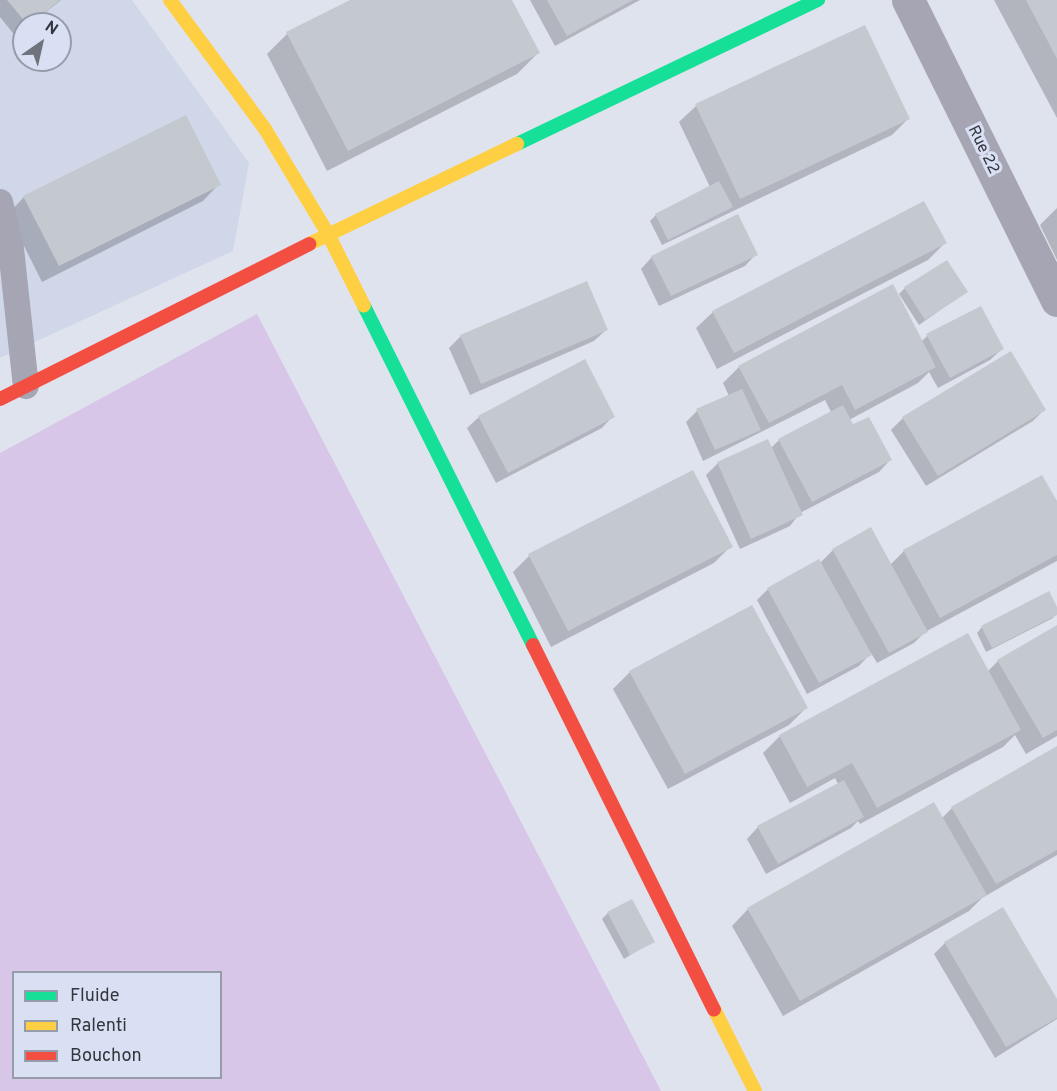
<!DOCTYPE html>
<style>
body{margin:0}
#map{position:relative;width:1057px;height:1091px;overflow:hidden;background:#dfe3ed;font-family:Overpass,sans-serif}
div>[style]{position:absolute}
.built>*{inset:0;background:#d0d7e9}
.green>*{inset:0;background:#d8c6e9}
.shadow>*{inset:0;background:#0003}
.building>*{inset:0;background:#c4c8cf}
.lane>*{height:26px;margin:-13px;padding:0 13px;transform-origin:13px;border-radius:13px;background:#a6a5b3}
.street>*{height:33px;margin:-16.5px;padding:0 16.5px;transform-origin:16.5px;border-radius:16.5px;background:#a6a5b3}
.fast>*{height:14px;margin:-7px;padding:0 7px;transform-origin:7px;border-radius:7px;background:#16e098}
.slow>*{height:14px;margin:-7px;padding:0 7px;transform-origin:7px;border-radius:7px;background:#ffcf43}
.jam>*{height:14px;margin:-7px;padding:0 7px;transform-origin:7px;border-radius:7px;background:#f24e42}
span{translate:-50% -50%;white-space:nowrap;text-align:center;line-height:1.15;-webkit-text-stroke:6px #d9e0f3;paint-order:stroke}
.street-label{font-size:16px;color:#33363d}
.legend{position:absolute;left:12px;top:971px;width:210px;height:108px;box-sizing:border-box;background:#d9e0f3;border:2px solid #979caa;margin:0;padding:8px 10px;list-style:none;font-size:18px;color:#33363d}
.legend li{display:flex;align-items:center;gap:12px;height:30px}
.legend b{width:30px;border:2px solid #979caa}
.north{position:absolute;left:12px;top:12px;width:60px;height:60px;box-sizing:border-box;background:#d9e0f3;border:2px solid #979caa;border-radius:50%;rotate:34deg;font-size:16px;font-weight:700;line-height:24px;text-align:center;color:#33363d}
.north::after{content:'';display:block;margin:auto;width:21px;height:27px;background:#6f737b;clip-path:polygon(50% 0,100% 100%,50% 72%,0 100%)}
</style>
<div id="map">
<div class="built">
<i style="clip-path:polygon(evenodd,0 0,132px 0,249px 163px,233px 251px,0 358px,0 0,24px 24px,60px 24px,60px 60px,24px 60px,24px 24px)"></i>
</div>
<div class="green">
<i style="clip-path:polygon(evenodd,257px 314px,661px 1091px,0 1091px,0 453px,257px 314px,14px 972px,220px 972px,220px 1078px,14px 1078px,14px 972px)"></i>
</div>
<div class="shadow">
<i style="clip-path:polygon(0 0,61px 0,31px 24px,24px 24px,24px 30px,16px 37px,0 17px)"></i>
<i style="clip-path:polygon(353px 0,511px 0,538px 53px,517px 74px,327px 171px,267px 54px,287px 34px)"></i>
<i style="clip-path:polygon(530px 0,640px 0,555px 46px)"></i>
<i style="clip-path:polygon(994px 0,1057px 0,1057px 118px)"></i>
<i style="clip-path:polygon(864px 27px,908px 119px,892px 135px,662px 245px,650px 221px,656px 215px,710px 187px,679px 122px,696px 106px)"></i>
<i style="clip-path:polygon(219px 184px,203px 201px,42px 282px,8px 214px,24px 197px)"></i>
<i style="clip-path:polygon(1057px 208px,1057px 260px,1040px 225px)"></i>
<i style="clip-path:polygon(945px 243px,928px 260px,717px 369px,696px 328px,713px 312px)"></i>
<i style="clip-path:polygon(756px 254px,745px 266px,659px 306px,641px 269px,652px 257px)"></i>
<i style="clip-path:polygon(905px 288px,966px 292px,919px 325px,899px 294px)"></i>
<i style="clip-path:polygon(606px 330px,594px 341px,470px 395px,449px 348px,461px 336px)"></i>
<i style="clip-path:polygon(927px 336px,1002px 349px,990px 360px,938px 388px,929px 372px,918px 383px,849px 420px,853px 426px,890px 460px,879px 472px,800px 513px,790px 526px,740px 549px,706px 475px,718px 463px,771px 448px,779px 440px,831px 412px,825px 400px,703px 461px,686px 422px,697px 411px,729px 396px,723px 383px,739px 367px,921px 342px)"></i>
<i style="clip-path:polygon(1010px 353px,1044px 410px,1033px 421px,926px 486px,891px 430px,903px 418px)"></i>
<i style="clip-path:polygon(613px 416px,602px 428px,496px 483px,467px 428px,479px 417px)"></i>
<i style="clip-path:polygon(1042px 477px,1057px 504px,1057px 561px,925px 632px,914px 643px,877px 663px,871px 653px,859px 666px,807px 694px,757px 600px,768px 589px,820px 563px,833px 550px,890px 565px,904px 551px)"></i>
<i style="clip-path:polygon(731px 546px,714px 563px,551px 647px,513px 572px,529px 556px)"></i>
<i style="clip-path:polygon(1057px 610px,1053px 618px,986px 652px,977px 633px,982px 627px)"></i>
<i style="clip-path:polygon(1057px 627px,1057px 736px,1026px 754px,1015px 735px,1003px 747px,860px 824px,858px 821px,851px 828px,766px 874px,747px 839px,758px 827px,838px 784px,835px 778px,790px 803px,763px 753px,780px 736px,987px 672px,998px 661px)"></i>
<i style="clip-path:polygon(630px 672px,806px 708px,789px 725px,668px 789px,613px 689px)"></i>
<i style="clip-path:polygon(1057px 747px,1057px 855px,982px 898px,969px 911px,783px 1016px,732px 926px,748px 909px,942px 818px,952px 808px)"></i>
<i style="clip-path:polygon(608px 913px,653px 941px,624px 959px,602px 919px)"></i>
<i style="clip-path:polygon(945px 943px,1057px 1002px,1057px 1019px,995px 1058px,934px 954px)"></i>
</div>
<div class="building">
<i style="clip-path:polygon(7px 0,60px 0,31px 24px,27px 24px)"></i>
<i style="clip-path:polygon(350px 0,512px 0,540px 53px,348px 151px,286px 32px)"></i>
<i style="clip-path:polygon(547px 0,633px 0,567px 36px)"></i>
<i style="clip-path:polygon(1026px 0,1057px 0,1057px 59px)"></i>
<i style="clip-path:polygon(865px 25px,910px 119px,740px 199px,695px 104px)"></i>
<i style="clip-path:polygon(186px 115px,221px 185px,59px 266px,23px 196px)"></i>
<i style="clip-path:polygon(719px 181px,733px 207px,668px 240px,655px 214px)"></i>
<i style="clip-path:polygon(924px 201px,947px 243px,734px 353px,712px 311px)"></i>
<i style="clip-path:polygon(738px 214px,758px 255px,671px 296px,651px 256px)"></i>
<i style="clip-path:polygon(947px 260px,968px 292px,925px 320px,904px 287px)"></i>
<i style="clip-path:polygon(587px 281px,608px 330px,481px 384px,460px 335px)"></i>
<i style="clip-path:polygon(893px 284px,936px 367px,855px 410px,842px 385px,769px 423px,738px 366px)"></i>
<i style="clip-path:polygon(981px 306px,1004px 349px,950px 378px,926px 334px)"></i>
<i style="clip-path:polygon(1011px 351px,1046px 410px,938px 476px,902px 417px)"></i>
<i style="clip-path:polygon(585px 359px,615px 417px,508px 473px,478px 416px)"></i>
<i style="clip-path:polygon(742px 389px,761px 430px,715px 450px,696px 409px)"></i>
<i style="clip-path:polygon(843px 405px,853px 424px,869px 417px,892px 460px,812px 502px,778px 439px)"></i>
<i style="clip-path:polygon(768px 439px,803px 515px,751px 539px,717px 462px)"></i>
<i style="clip-path:polygon(693px 470px,733px 547px,568px 631px,528px 554px)"></i>
<i style="clip-path:polygon(1042px 475px,1057px 501px,1057px 555px,940px 618px,903px 550px)"></i>
<i style="clip-path:polygon(871px 527px,928px 632px,889px 653px,832px 549px)"></i>
<i style="clip-path:polygon(819px 559px,872px 655px,819px 683px,767px 588px)"></i>
<i style="clip-path:polygon(1049px 591px,1057px 607px,1057px 615px,992px 648px,981px 626px)"></i>
<i style="clip-path:polygon(752px 605px,808px 708px,685px 774px,629px 671px)"></i>
<i style="clip-path:polygon(1057px 625px,1057px 730px,1043px 738px,997px 660px)"></i>
<i style="clip-path:polygon(968px 633px,1021px 730px,877px 808px,852px 763px,807px 787px,779px 735px)"></i>
<i style="clip-path:polygon(1057px 746px,1057px 850px,996px 884px,951px 807px)"></i>
<i style="clip-path:polygon(844px 780px,864px 817px,778px 864px,757px 826px)"></i>
<i style="clip-path:polygon(934px 802px,987px 895px,800px 1001px,747px 908px)"></i>
<i style="clip-path:polygon(632px 899px,655px 942px,630px 955px,607px 912px)"></i>
<i style="clip-path:polygon(1003px 907px,1057px 999px,1057px 1018px,1006px 1047px,944px 942px)"></i>
</div>
<div class="lane">
<i style="left:0;top:202px;width:48px;rotate:76.8deg"></i>
<i style="left:11px;top:249px;width:138px;rotate:83.8deg"></i>
</div>
<div class="street">
<i style="left:908px;top:0;width:335px;rotate:63.6deg"></i>
</div>
<div class="fast">
<i style="left:517px;top:144px;width:334px;rotate:-25.6deg"></i>
<i style="left:364px;top:306px;width:379px;rotate:63.5deg"></i>
</div>
<div class="slow">
<i style="left:170px;top:0;width:160px;rotate:53.6deg"></i>
<i style="left:265px;top:129px;width:122px;rotate:59deg"></i>
<i style="left:328px;top:234px;width:80px;rotate:63.4deg"></i>
<i style="left:309px;top:244px;width:231px;rotate:-25.7deg"></i>
<i style="left:714px;top:1009px;width:92px;rotate:63.4deg"></i>
</div>
<div class="jam">
<i style="left:0;top:399px;width:346px;rotate:-26.6deg"></i>
<i style="left:533px;top:645px;width:407px;rotate:63.6deg"></i>
</div>
<div class="street-label">
<span style="left:983px;top:150px;rotate:64deg">Rue 22</span>
</div>
<ul class="legend">
<li><b style="height:8px;background:#16e098"></b>Fluide</li>
<li><b style="height:8px;background:#ffcf43"></b>Ralenti</li>
<li><b style="height:8px;background:#f24e42"></b>Bouchon</li>
</ul>
<div class="north">N</div>
</div>
